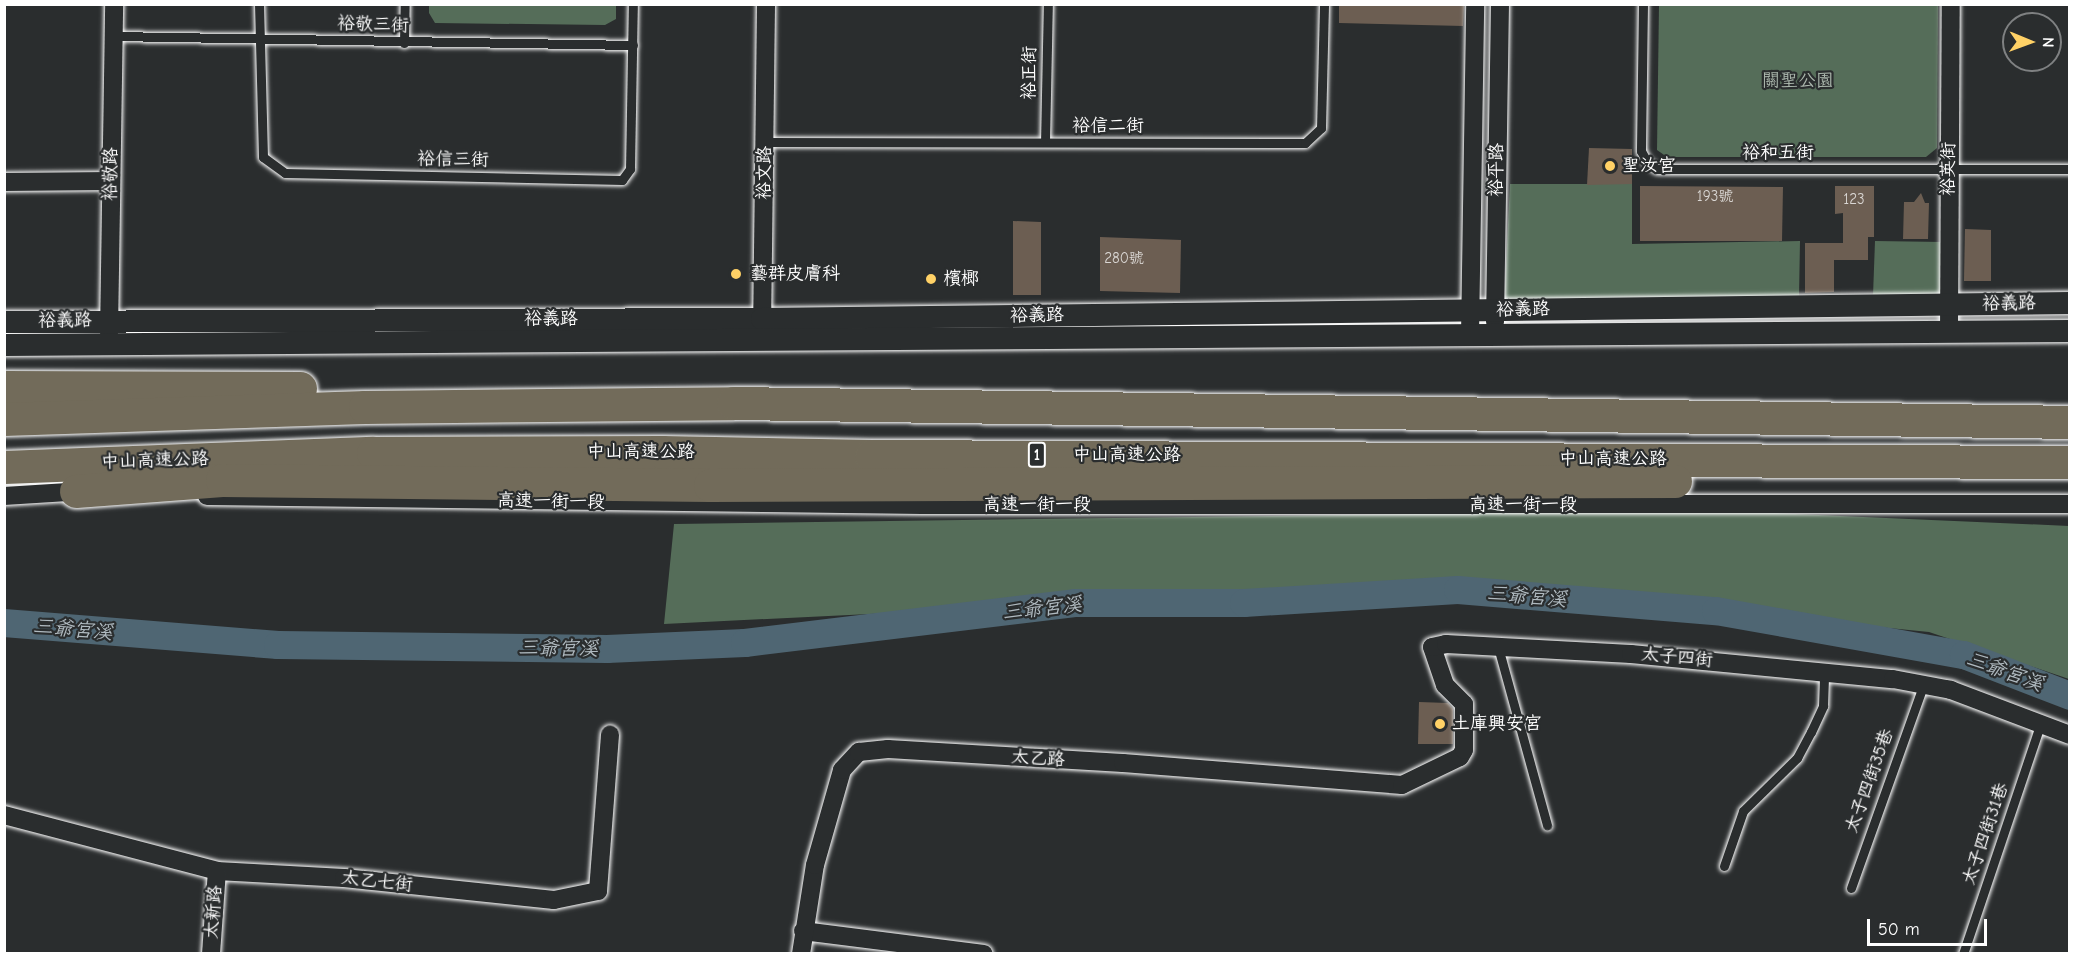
<!DOCTYPE html>
<meta charset="utf-8">
<style>
body{margin:0}
#map{position:relative;width:2074px;height:958px;overflow:hidden;background:#2a2d2e;font-family:"Comic Neue","LXGW WenKai TC",sans-serif}
div>[style]{position:absolute}
.green>*{inset:0;background:#556d59}
.river>*{height:28px;margin:-14px;padding:0 14px;transform-origin:14px;border-radius:14px;background:#4f6673}
.building>*{inset:0;background:#6c5e52}
.roads{filter:drop-shadow(0 0 2px #fff) drop-shadow(0 0 2px #fff)}
.service>*{height:9px;margin:-4.5px;padding:0 4.5px;transform-origin:4.5px;border-radius:4.5px;background:#2a2d2e}
.minor>*{height:18px;margin:-9px;padding:0 9px;transform-origin:9px;border-radius:9px;background:#2a2d2e}
.tertiary>*{height:22px;margin:-11px;padding:0 11px;transform-origin:11px;border-radius:11px;background:#2a2d2e}
.motorway>*{height:33px;margin:-16.5px;padding:0 16.5px;transform-origin:16.5px;border-radius:16.5px;background:#726b5a}
.dots>*{width:16px;height:16px;translate:-50% -50%;box-sizing:border-box;border:3px solid #2a2d2e;border-radius:50%}
span{translate:-50% -50%;white-space:nowrap;text-align:center;line-height:1.15;-webkit-text-stroke:4.5px #2a2d2e;paint-order:stroke}
.number-label{font-size:15px;color:#dad7d4}
.number-label span{-webkit-text-stroke-width:0}
.shield-label span{padding:2px 4px;background:#2a2d2e;border:2px solid;border-radius:4px;-webkit-text-stroke-width:0}
.shield-label{font-size:16px;color:#fff;font-weight:700}
.street-label{font-size:18px;color:#fff}
.park-label{font-size:18px;color:#aab6ac}
.poi-label{font-size:18px;color:#fff}
.left{translate:0 -50%;text-align:left}
.water-label{font-size:20px;color:#b0bac0;font-style:italic}
.frame{position:absolute;inset:0;border:6px solid #fff;pointer-events:none}
.north{position:absolute;left:2002px;top:12px;width:60px;height:60px;box-sizing:border-box;background:#2a2d2e;border:2px solid #7f8182;border-radius:50%;rotate:91deg;font-size:16px;font-weight:700;line-height:24px;text-align:center;color:#fff}
.north::after{content:'';display:block;margin:auto;width:21px;height:27px;background:#ffd166;clip-path:polygon(50% 0,100% 100%,50% 72%,0 100%)}
.scale{position:absolute;left:1867px;top:919px;width:120px;height:27px;box-sizing:border-box;border:3px solid #fff;border-top:0;padding-left:8px;font-size:18px;line-height:21px;white-space:nowrap;color:#fff;-webkit-text-stroke:4px #2a2d2e;paint-order:stroke}
</style>
<div id="map">
<div class="green">
<i style="clip-path:polygon(429px 4px,616px 5px,616px 19px,605px 25px,435px 23px,429px 13px)"></i>
<i style="clip-path:polygon(1659px 5px,1938px 5px,1937px 148px,1926px 157px,1667px 157px,1657px 150px)"></i>
<i style="clip-path:polygon(1510px 184px,1632px 184px,1632px 244px,1800px 241px,1799px 298px,1504px 306px)"></i>
<i style="clip-path:polygon(1875px 241px,1943px 242px,1943px 295px,1873px 296px)"></i>
<i style="clip-path:polygon(1706px 510px,2069px 526px,2069px 679px,1929px 632px,1459px 585px,664px 624px,674px 524px)"></i>
</div>
<div class="river">
<i style="left:4px;top:623px;width:275px;rotate:4.6deg"></i>
<i style="left:278px;top:645px;width:329px;rotate:0.7deg"></i>
<i style="left:607px;top:649px;width:138px;rotate:-2.5deg"></i>
<i style="left:745px;top:643px;width:332px;rotate:-6.9deg"></i>
<i style="left:1075px;top:603px;width:169px"></i>
<i style="left:1244px;top:603px;width:214px;rotate:-3.5deg"></i>
<i style="left:1458px;top:590px;width:259px;rotate:4.7deg"></i>
<i style="left:1716px;top:611px;width:252px;rotate:10.1deg"></i>
<i style="left:1964px;top:655px;width:114px;rotate:21.1deg"></i>
</div>
<div class="building">
<i style="clip-path:polygon(1339px 4px,1464px 4px,1463px 26px,1339px 23px)"></i>
<i style="clip-path:polygon(1589px 148px,1632px 149px,1632px 184px,1587px 185px)"></i>
<i style="clip-path:polygon(1640px 186px,1783px 187px,1782px 241px,1640px 241px)"></i>
<i style="clip-path:polygon(1835px 186px,1874px 186px,1874px 237px,1868px 237px,1868px 260px,1834px 260px,1834px 292px,1805px 293px,1805px 243px,1843px 243px,1843px 213px,1835px 214px)"></i>
<i style="clip-path:polygon(1921px 193px,1925px 203px,1929px 203px,1928px 239px,1903px 239px,1904px 202px,1914px 202px)"></i>
<i style="clip-path:polygon(1013px 221px,1041px 222px,1041px 295px,1013px 295px)"></i>
<i style="clip-path:polygon(1965px 229px,1991px 230px,1991px 281px,1964px 281px)"></i>
<i style="clip-path:polygon(1100px 237px,1181px 240px,1180px 293px,1100px 291px)"></i>
<i style="clip-path:polygon(1419px 702px,1448px 703px,1453px 709px,1453px 744px,1418px 744px)"></i>
</div>
<div class="roads">
<div class="service">
<i style="left:259px;top:4px;width:153px;rotate:88.5deg"></i>
<i style="left:263px;top:157px;width:27px;rotate:36deg"></i>
<i style="left:285px;top:173px;width:337px;rotate:1.2deg"></i>
<i style="left:622px;top:180px;width:14px;rotate:-54deg"></i>
<i style="left:630px;top:169px;width:165px;rotate:-89deg"></i>
<i style="left:1643px;top:4px;width:147px;rotate:90.8deg"></i>
<i style="left:1641px;top:151px;width:13px;rotate:61deg"></i>
<i style="left:1647px;top:162px;width:12px;rotate:35deg"></i>
<i style="left:1657px;top:169px;width:413px"></i>
<i style="left:113px;top:36px;width:520px;rotate:0.99deg"></i>
<i style="left:404px;top:43px;width:39px;rotate:-89deg"></i>
<i style="left:765px;top:142px;width:540px;rotate:0.11deg"></i>
<i style="left:1305px;top:143px;width:22px;rotate:-43deg"></i>
<i style="left:1321px;top:128px;width:124px;rotate:-88.6deg"></i>
<i style="left:1045px;top:142px;width:138px;rotate:-88.8deg"></i>
<i style="left:1498px;top:647px;width:185px;rotate:74.6deg"></i>
<i style="left:1724px;top:866px;width:58px;rotate:-70.9deg"></i>
<i style="left:1743px;top:811px;width:76px;rotate:-44.5deg"></i>
<i style="left:1797px;top:758px;width:30px;rotate:-62deg"></i>
<i style="left:1811px;top:732px;width:29px;rotate:-65deg"></i>
<i style="left:1823px;top:706px;width:34px;rotate:-88deg"></i>
<i style="left:1851px;top:888px;width:214px;rotate:-70.4deg"></i>
<i style="left:1963px;top:954px;width:242px;rotate:-71.4deg"></i>
</div>
<div class="minor">
<i style="left:4px;top:182px;width:107px;rotate:-0.5deg"></i>
<i style="left:1495px;top:322px;width:318px;rotate:-89.1deg"></i>
<i style="left:109px;top:333px;width:329px;rotate:-89.1deg"></i>
<i style="left:762px;top:333px;width:329px;rotate:-89.3deg"></i>
<i style="left:1949px;top:333px;width:329px;rotate:-89.7deg"></i>
<i style="left:1470px;top:335px;width:331px;rotate:-89.1deg"></i>
<i style="left:4px;top:496px;width:80px;rotate:-3.6deg"></i>
<i style="left:207px;top:496px;width:715px;rotate:0.72deg"></i>
<i style="left:922px;top:505px;width:1148px;rotate:-0.05deg"></i>
<i style="left:4px;top:815px;width:220px;rotate:14.7deg"></i>
<i style="left:217px;top:871px;width:127px;rotate:3.2deg"></i>
<i style="left:344px;top:878px;width:211px;rotate:6deg"></i>
<i style="left:554px;top:900px;width:45px;rotate:-11.6deg"></i>
<i style="left:598px;top:891px;width:157px;rotate:-85.6deg"></i>
<i style="left:803px;top:931px;width:182px;rotate:7.2deg"></i>
<i style="left:211px;top:954px;width:83px;rotate:-85.9deg"></i>
<i style="left:801px;top:954px;width:90px;rotate:-81.1deg"></i>
<i style="left:815px;top:865px;width:99px;rotate:-74.1deg"></i>
<i style="left:842px;top:770px;width:25px;rotate:-47deg"></i>
<i style="left:859px;top:752px;width:29px;rotate:-6deg"></i>
<i style="left:888px;top:749px;width:235px;rotate:3.4deg"></i>
<i style="left:1123px;top:763px;width:280px;rotate:4.5deg"></i>
<i style="left:1402px;top:785px;width:64px;rotate:-25.8deg"></i>
<i style="left:1460px;top:757px;width:8px;rotate:-60deg"></i>
<i style="left:1464px;top:750px;width:46px;rotate:-90deg"></i>
<i style="left:1464px;top:704px;width:27px;rotate:-135deg"></i>
<i style="left:1445px;top:685px;width:40px;rotate:-108.9deg"></i>
<i style="left:1432px;top:647px;width:14px;rotate:-12deg"></i>
<i style="left:1446px;top:644px;width:185px;rotate:3.1deg"></i>
<i style="left:1631px;top:654px;width:263px;rotate:5.5deg"></i>
<i style="left:1893px;top:679px;width:59px;rotate:10.7deg"></i>
<i style="left:1951px;top:690px;width:127px;rotate:20.7deg"></i>
</div>
<div class="tertiary">
<i style="left:4px;top:322px;width:758px;rotate:-0.23deg"></i>
<i style="left:762px;top:319px;width:1308px;rotate:-0.7deg"></i>
<i style="left:4px;top:345px;width:2066px;rotate:-0.39deg"></i>
</div>
<div class="motorway">
<i style="left:4px;top:387px;width:296px;rotate:0.2deg"></i>
<i style="left:4px;top:419px;width:361px;rotate:-1.9deg"></i>
<i style="left:365px;top:407px;width:368px;rotate:-0.6deg"></i>
<i style="left:733px;top:403px;width:1337px;rotate:0.81deg"></i>
<i style="left:4px;top:467px;width:369px;rotate:-2.2deg"></i>
<i style="left:373px;top:453px;width:289px;rotate:-0.2deg"></i>
<i style="left:662px;top:452px;width:209px;rotate:1.1deg"></i>
<i style="left:871px;top:456px;width:1199px;rotate:0.29deg"></i>
<i style="left:76px;top:491px;width:146px;rotate:-4.3deg"></i>
<i style="left:222px;top:480px;width:488px;rotate:0.6deg"></i>
<i style="left:710px;top:485px;width:965px;rotate:-0.24deg"></i>
</div>
</div>
<div class="dots">
<i style="left:1610px;top:166px;background:#ffd166"></i>
<i style="left:736px;top:274px;background:#ffd166"></i>
<i style="left:931px;top:279px;background:#ffd166"></i>
<i style="left:1440px;top:724px;background:#ffd166"></i>
</div>
<div class="number-label">
<span style="left:1715px;top:197px">193號</span>
<span style="left:1854px;top:200px">123</span>
<span style="left:1124px;top:259px">280號</span>
</div>
<div class="shield-label">
<span style="left:1037px;top:455px">1</span>
</div>
<div class="street-label">
<span style="left:373px;top:25px;rotate:2deg">裕敬三街</span>
<span style="left:1030px;top:73px;rotate:-89deg">裕正街</span>
<span style="left:1108px;top:126px">裕信二街</span>
<span style="left:1778px;top:153px">裕和五街</span>
<span style="left:453px;top:160px;rotate:1deg">裕信三街</span>
<span style="left:1949px;top:169px;rotate:-89deg">裕英街</span>
<span style="left:1497px;top:170px;rotate:-89deg">裕平路</span>
<span style="left:765px;top:173px;rotate:-89deg">裕文路</span>
<span style="left:111px;top:174px;rotate:-89deg">裕敬路</span>
<span style="left:2009px;top:304px;rotate:-1deg">裕義路</span>
<span style="left:1523px;top:310px;rotate:-1deg">裕義路</span>
<span style="left:1037px;top:316px;rotate:-1deg">裕義路</span>
<span style="left:551px;top:319px">裕義路</span>
<span style="left:65px;top:321px;rotate:-1deg">裕義路</span>
<span style="left:641px;top:452px">中山高速公路</span>
<span style="left:1127px;top:455px">中山高速公路</span>
<span style="left:1613px;top:459px">中山高速公路</span>
<span style="left:155px;top:461px;rotate:-2deg">中山高速公路</span>
<span style="left:551px;top:502px;rotate:1deg">高速一街一段</span>
<span style="left:1037px;top:505px">高速一街一段</span>
<span style="left:1523px;top:505px">高速一街一段</span>
<span style="left:1677px;top:658px;rotate:5deg">太子四街</span>
<span style="left:1038px;top:759px;rotate:3deg">太乙路</span>
<span style="left:1870px;top:781px;rotate:-70deg">太子四街35巷</span>
<span style="left:1986px;top:834px;rotate:-71deg">太子四街31巷</span>
<span style="left:377px;top:882px;rotate:6deg">太乙七街</span>
<span style="left:214px;top:912px;rotate:-86deg">太新路</span>
</div>
<div class="park-label">
<span style="left:1798px;top:81px">關聖公園</span>
</div>
<div class="poi-label">
<span class="left" style="left:1622px;top:166px">聖汝宮</span>
<span class="left" style="left:750px;top:274px">藝群皮膚科</span>
<span class="left" style="left:943px;top:279px">檳榔</span>
<span class="left" style="left:1452px;top:724px">土庫興安宮</span>
</div>
<div class="water-label">
<span style="left:1527px;top:596px;rotate:5deg">三爺宮溪</span>
<span style="left:1042px;top:608px;rotate:-6deg">三爺宮溪</span>
<span style="left:73px;top:629px;rotate:5deg">三爺宮溪</span>
<span style="left:558px;top:648px;rotate:1deg">三爺宮溪</span>
<span style="left:2005px;top:671px;rotate:20deg">三爺宮溪</span>
</div>
<div class="frame"></div>
<div class="north">N</div>
<div class="scale">50 m</div>
</div>
